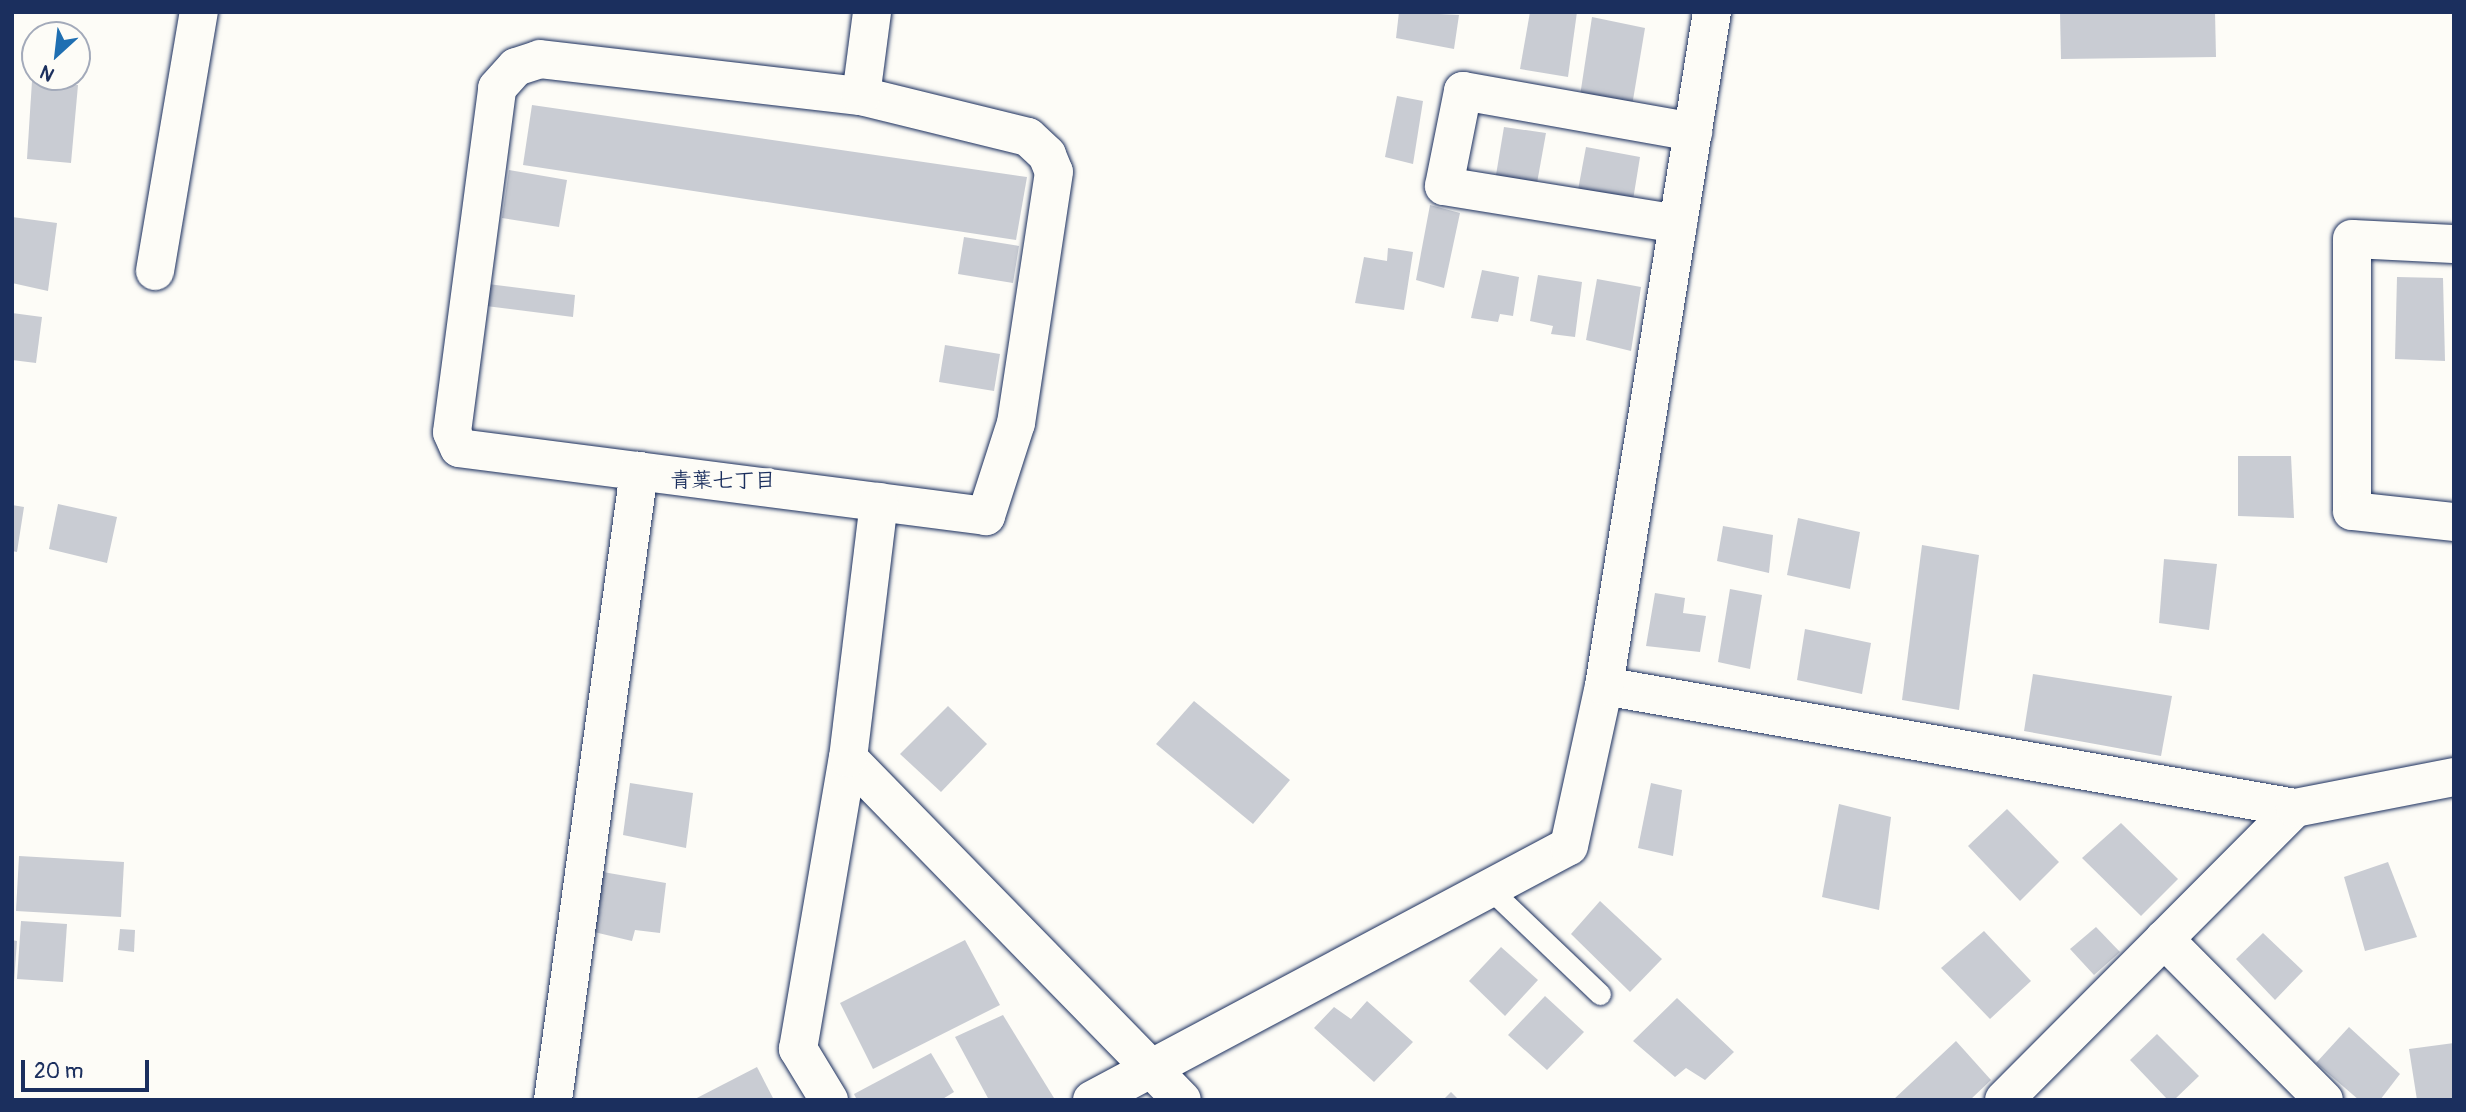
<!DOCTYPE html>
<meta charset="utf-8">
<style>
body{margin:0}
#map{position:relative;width:2466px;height:1112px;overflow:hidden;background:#fdfcf7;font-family:Pangolin,"Klee One",sans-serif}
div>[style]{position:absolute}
.building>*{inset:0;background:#c9ccd3}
.roads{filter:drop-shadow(0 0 2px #1b2f5e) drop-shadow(0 0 2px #1b2f5e)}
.lane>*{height:21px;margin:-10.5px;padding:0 10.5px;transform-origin:10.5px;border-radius:10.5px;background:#fdfcf7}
.street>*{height:38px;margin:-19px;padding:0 19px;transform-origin:19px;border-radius:19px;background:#fdfcf7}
span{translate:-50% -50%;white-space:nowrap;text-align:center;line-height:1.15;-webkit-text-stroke:7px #fdfcf7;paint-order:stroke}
.neighbourhood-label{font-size:21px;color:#1b2f5e;font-weight:700}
.frame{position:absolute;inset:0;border:14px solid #1b2f5e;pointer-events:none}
.north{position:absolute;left:21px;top:21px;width:70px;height:70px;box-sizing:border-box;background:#fdfcf7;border:2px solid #a3aaba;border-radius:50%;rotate:207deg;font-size:19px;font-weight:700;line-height:28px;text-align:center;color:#1b2f5e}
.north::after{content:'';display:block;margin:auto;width:24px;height:32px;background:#1f6fb2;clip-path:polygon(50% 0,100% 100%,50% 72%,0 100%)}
.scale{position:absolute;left:21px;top:1060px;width:128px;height:32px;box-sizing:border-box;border:4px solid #1b2f5e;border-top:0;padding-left:9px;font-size:21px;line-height:24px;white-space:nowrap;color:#1b2f5e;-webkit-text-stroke:5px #fdfcf7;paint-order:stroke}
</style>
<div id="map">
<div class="building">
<i style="clip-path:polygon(1399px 12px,1459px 15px,1454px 49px,1396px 38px)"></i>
<i style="clip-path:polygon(1530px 12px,1577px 12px,1568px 77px,1520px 69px)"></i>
<i style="clip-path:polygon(2060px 12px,2215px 12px,2216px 57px,2061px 59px)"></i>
<i style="clip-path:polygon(1592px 17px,1645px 28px,1632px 106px,1580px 96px)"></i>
<i style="clip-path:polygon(32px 81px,78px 85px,71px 163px,27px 159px)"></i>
<i style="clip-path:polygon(1397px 96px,1423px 101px,1413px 164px,1385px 157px)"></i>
<i style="clip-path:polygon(532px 105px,1027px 177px,1016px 240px,523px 165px)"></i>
<i style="clip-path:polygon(1504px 127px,1546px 133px,1537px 183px,1496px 175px)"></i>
<i style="clip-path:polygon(1586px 147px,1640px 157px,1633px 200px,1578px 190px)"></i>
<i style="clip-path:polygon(509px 170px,567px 180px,559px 227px,502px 218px)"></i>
<i style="clip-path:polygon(1430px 205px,1460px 213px,1444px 288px,1416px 280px)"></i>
<i style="clip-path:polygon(12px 217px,57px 223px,48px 291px,12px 283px)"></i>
<i style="clip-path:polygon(964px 237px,1019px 246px,1013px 283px,958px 274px)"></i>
<i style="clip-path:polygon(1388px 248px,1413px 252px,1404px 310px,1355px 303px,1364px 257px,1387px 261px)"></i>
<i style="clip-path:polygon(1482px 270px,1519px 277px,1513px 316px,1500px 314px,1498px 322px,1471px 318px)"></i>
<i style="clip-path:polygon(1538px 275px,1582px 282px,1575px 337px,1551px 334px,1553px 326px,1530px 321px)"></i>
<i style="clip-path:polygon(2397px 277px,2443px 278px,2445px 361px,2395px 359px)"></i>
<i style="clip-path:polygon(1597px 279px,1641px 287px,1631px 351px,1586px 340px)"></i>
<i style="clip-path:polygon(488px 284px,575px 295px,573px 317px,486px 306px)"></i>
<i style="clip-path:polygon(12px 313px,42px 317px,36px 363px,12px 360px)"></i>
<i style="clip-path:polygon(945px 345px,1000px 354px,994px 391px,939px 382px)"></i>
<i style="clip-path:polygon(2238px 456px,2291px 456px,2294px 518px,2238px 516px)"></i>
<i style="clip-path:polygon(58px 504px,117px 517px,107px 563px,49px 549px)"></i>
<i style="clip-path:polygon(12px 505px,24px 507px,17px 552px,12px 551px)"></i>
<i style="clip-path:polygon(1798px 518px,1860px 532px,1850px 589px,1787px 575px)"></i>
<i style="clip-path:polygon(1723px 526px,1773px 535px,1769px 573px,1717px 561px)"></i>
<i style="clip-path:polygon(1922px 545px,1979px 555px,1959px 710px,1902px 700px)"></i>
<i style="clip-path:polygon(2164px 559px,2217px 564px,2209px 630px,2159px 623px)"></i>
<i style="clip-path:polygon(1730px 589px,1762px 595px,1750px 669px,1718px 662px)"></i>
<i style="clip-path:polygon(1655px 593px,1685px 598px,1683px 613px,1706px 616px,1700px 652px,1646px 646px)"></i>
<i style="clip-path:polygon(1805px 629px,1871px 643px,1862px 694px,1797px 680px)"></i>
<i style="clip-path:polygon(2033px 674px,2172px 696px,2161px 756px,2024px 731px)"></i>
<i style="clip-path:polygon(1194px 701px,1290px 780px,1253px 824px,1156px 744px)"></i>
<i style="clip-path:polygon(948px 706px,987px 744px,941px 792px,900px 754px)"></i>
<i style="clip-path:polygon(630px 783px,693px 793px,686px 848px,623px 835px)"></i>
<i style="clip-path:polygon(1651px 783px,1682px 790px,1673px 856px,1638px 848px)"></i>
<i style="clip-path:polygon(1839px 804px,1891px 817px,1879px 910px,1822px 897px)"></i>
<i style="clip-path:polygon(2007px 809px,2059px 862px,2020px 901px,1968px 846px)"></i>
<i style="clip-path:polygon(2121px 823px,2178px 879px,2141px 916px,2082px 858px)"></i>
<i style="clip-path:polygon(19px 856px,124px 862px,121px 917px,16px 911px)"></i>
<i style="clip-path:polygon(2388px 862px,2417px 937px,2365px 951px,2344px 877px)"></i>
<i style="clip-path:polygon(603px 872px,666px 883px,660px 933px,635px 930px,632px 941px,594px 932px)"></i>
<i style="clip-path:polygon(1600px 901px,1662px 959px,1630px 992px,1571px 934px)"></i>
<i style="clip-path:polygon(21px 921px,67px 924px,63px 982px,17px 979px)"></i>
<i style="clip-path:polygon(2096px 927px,2120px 952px,2094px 975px,2070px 949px)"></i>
<i style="clip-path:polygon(120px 929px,135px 930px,134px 952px,118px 950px)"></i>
<i style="clip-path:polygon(1984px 931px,2031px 981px,1990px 1019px,1941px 968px)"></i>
<i style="clip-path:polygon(2263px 933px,2303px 971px,2275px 1000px,2236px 959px)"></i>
<i style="clip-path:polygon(12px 940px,17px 941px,14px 982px,12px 982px)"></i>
<i style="clip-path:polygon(965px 940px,1000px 1005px,873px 1069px,840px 1003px)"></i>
<i style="clip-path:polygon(1501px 947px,1538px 980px,1505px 1016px,1469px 981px)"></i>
<i style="clip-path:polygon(1545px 996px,1584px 1032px,1547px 1070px,1508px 1035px)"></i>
<i style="clip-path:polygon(1677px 998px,1734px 1052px,1705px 1080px,1686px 1068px,1675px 1077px,1633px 1041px)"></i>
<i style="clip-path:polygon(1367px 1001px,1413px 1042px,1374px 1082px,1314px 1028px,1334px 1007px,1351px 1019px)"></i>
<i style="clip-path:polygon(1003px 1015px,1054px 1098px,989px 1100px,955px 1037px)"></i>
<i style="clip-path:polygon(2349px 1027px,2400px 1074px,2380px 1100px,2359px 1100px,2316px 1063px)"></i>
<i style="clip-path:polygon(2157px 1034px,2199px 1076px,2174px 1100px,2168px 1100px,2130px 1060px)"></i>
<i style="clip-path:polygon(1956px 1041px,1991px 1080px,1970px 1100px,1893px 1100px)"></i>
<i style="clip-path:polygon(2454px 1043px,2454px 1100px,2417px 1100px,2409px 1049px)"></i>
<i style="clip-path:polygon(931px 1053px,954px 1092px,941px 1100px,857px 1100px,854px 1094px)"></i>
<i style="clip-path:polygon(757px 1067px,774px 1100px,693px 1100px)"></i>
<i style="clip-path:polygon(1451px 1092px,1459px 1100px,1443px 1100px)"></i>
</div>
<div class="roads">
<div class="lane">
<i style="left:1490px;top:889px;width:152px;rotate:43.7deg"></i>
</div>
<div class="street">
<i style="left:540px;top:59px;width:323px;rotate:6.6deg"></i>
<i style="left:861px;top:96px;width:172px;rotate:13.8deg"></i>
<i style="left:1028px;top:137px;width:26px;rotate:43deg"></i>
<i style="left:1047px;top:155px;width:18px;rotate:68deg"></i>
<i style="left:1054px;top:172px;width:254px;rotate:98.6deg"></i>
<i style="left:1016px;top:423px;width:98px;rotate:107.9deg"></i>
<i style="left:986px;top:516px;width:531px;rotate:-172.65deg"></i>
<i style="left:459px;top:448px;width:17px;rotate:-114deg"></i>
<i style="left:452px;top:432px;width:347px;rotate:-82.5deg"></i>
<i style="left:497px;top:88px;width:28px;rotate:-48deg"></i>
<i style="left:516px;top:67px;width:25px;rotate:-18deg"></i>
<i style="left:861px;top:96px;width:85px;rotate:-82.5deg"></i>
<i style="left:1678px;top:224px;width:237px;rotate:-170.8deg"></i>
<i style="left:1444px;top:186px;width:97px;rotate:-78.7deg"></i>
<i style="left:1463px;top:91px;width:234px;rotate:10.1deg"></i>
<i style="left:2454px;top:244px;width:102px;rotate:-177.2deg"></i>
<i style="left:2352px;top:239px;width:272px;rotate:90deg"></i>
<i style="left:2352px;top:511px;width:103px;rotate:6.2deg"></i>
<i style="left:155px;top:271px;width:263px;rotate:-80.4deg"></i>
<i style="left:1604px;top:686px;width:702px;rotate:10.01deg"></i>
<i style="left:848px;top:758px;width:478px;rotate:45.7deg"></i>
<i style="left:2164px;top:939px;width:227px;rotate:45.2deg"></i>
<i style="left:553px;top:1100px;width:635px;rotate:-82.21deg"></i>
<i style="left:829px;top:1100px;width:60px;rotate:-121.3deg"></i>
<i style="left:798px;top:1049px;width:295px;rotate:-80.3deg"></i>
<i style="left:848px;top:758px;width:258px;rotate:-83.1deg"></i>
<i style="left:1092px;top:1100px;width:540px;rotate:-28.04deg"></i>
<i style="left:1569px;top:846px;width:164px;rotate:-77.7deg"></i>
<i style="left:1604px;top:686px;width:683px;rotate:-80.9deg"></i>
<i style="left:2004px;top:1100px;width:412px;rotate:-45.1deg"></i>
<i style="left:2295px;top:808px;width:162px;rotate:-11deg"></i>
</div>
</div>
<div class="neighbourhood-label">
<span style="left:723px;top:481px">青葉七丁目</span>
</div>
<div class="frame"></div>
<div class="north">N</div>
<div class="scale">20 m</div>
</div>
